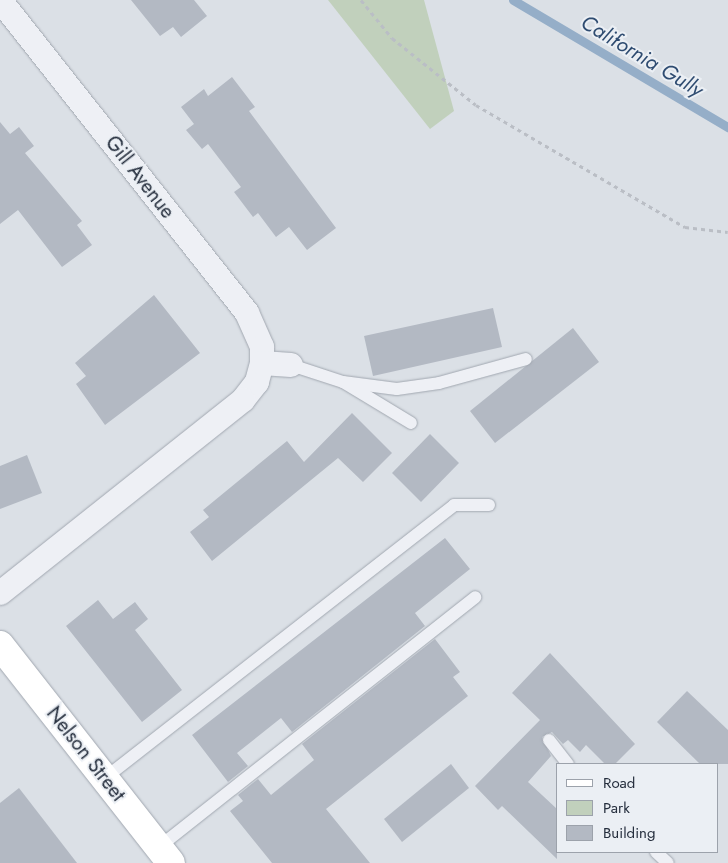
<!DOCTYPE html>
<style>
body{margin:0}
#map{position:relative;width:728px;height:863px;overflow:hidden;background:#dbe0e6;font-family:Jost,sans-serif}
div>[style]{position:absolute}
.green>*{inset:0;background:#c1d0bc}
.stream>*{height:9px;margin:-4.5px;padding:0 4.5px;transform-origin:4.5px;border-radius:4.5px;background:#95aec8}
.building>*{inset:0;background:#b3b9c3}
.path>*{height:3px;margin-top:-1.5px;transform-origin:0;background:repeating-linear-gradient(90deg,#babec5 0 4px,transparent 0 8px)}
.roads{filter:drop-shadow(0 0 1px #a1a7b0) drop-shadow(0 0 1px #a1a7b0)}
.lane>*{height:12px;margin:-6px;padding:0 6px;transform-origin:6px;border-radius:6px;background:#eef0f5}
.street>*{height:24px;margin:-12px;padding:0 12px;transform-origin:12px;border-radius:12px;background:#eef0f5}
.secondary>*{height:28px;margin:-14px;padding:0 14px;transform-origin:14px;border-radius:14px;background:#fff}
span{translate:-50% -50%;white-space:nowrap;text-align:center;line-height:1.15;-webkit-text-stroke:4px #ebeff4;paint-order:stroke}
.street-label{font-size:20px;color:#252e3d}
.water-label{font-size:21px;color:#2f4c71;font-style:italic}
.legend{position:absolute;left:556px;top:763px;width:162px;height:90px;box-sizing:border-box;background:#ebeff4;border:1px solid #9ca2ab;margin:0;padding:6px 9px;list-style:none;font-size:15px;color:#252e3d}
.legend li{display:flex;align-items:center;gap:10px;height:25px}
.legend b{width:25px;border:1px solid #9ca2ab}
</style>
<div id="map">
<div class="green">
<i style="clip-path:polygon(328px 0,424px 0,454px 111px,430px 129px)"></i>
</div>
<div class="stream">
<i style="left:513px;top:0;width:250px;rotate:30.6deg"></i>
</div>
<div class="building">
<i style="clip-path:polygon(131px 0,194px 0,207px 16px,181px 37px,173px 27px,160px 36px)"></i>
<i style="clip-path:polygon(232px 77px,255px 107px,249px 111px,336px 228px,307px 250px,289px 227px,276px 237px,258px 213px,253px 217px,234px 192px,241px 187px,208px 144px,202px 149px,186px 130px,194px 124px,181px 107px,204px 89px,208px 96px)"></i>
<i style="clip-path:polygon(0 122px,10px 134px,19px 127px,34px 146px,25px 153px,82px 221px,77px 225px,92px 245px,62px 267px,18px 210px,0 224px)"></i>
<i style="clip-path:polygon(154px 295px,200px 353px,105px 425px,76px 384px,86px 376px,75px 363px)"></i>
<i style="clip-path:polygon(493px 308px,502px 347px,373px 376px,364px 336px)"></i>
<i style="clip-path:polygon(573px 328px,599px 362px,495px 443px,470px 411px)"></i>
<i style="clip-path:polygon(352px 413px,392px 453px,363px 482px,338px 458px,212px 561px,190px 532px,209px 517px,203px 510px,287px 441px,304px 462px)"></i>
<i style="clip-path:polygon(430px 434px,459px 463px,421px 502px,392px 473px)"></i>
<i style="clip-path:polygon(27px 455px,42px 493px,0 509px,0 466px)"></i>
<i style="clip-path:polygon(445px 538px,470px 569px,415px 613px,425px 626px,292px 732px,281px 718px,237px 753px,248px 766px,228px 782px,192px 735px)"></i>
<i style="clip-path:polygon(98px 600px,113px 619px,135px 602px,148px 619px,135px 630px,182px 690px,142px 722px,66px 626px)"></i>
<i style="clip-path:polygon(435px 639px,460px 672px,453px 677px,468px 696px,326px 809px,370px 863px,272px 863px,230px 811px,243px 801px,238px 795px,258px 779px,271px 795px,314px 760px,302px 744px)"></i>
<i style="clip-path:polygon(550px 653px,635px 744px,615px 764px,605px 764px,586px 745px,580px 752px,568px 740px,563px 744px,552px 732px,542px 737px,551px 756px,528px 782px,557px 809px,557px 859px,502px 806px,498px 810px,475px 786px,540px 720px,512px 693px)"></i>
<i style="clip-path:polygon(687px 691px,728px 730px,728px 764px,700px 764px,657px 722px)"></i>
<i style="clip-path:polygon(451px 764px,469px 788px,402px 842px,384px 819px)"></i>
<i style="clip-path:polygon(19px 788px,77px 863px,0 863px,0 803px)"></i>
</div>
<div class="path">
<i style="left:361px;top:0;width:49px;rotate:50.8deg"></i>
<i style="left:392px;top:38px;width:107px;rotate:38.6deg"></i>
<i style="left:476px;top:105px;width:242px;rotate:30.3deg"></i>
<i style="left:685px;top:227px;width:43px;rotate:6.6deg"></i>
</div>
<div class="roads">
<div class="lane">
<i style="left:291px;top:365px;width:55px;rotate:18.1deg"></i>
<i style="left:343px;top:382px;width:54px;rotate:7.4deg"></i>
<i style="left:397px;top:389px;width:42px;rotate:-8.1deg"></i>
<i style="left:439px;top:383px;width:90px;rotate:-15.4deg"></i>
<i style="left:345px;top:383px;width:77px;rotate:31.2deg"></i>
<i style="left:549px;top:740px;width:31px;rotate:52deg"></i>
<i style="left:105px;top:778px;width:443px;rotate:-38deg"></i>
<i style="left:454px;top:505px;width:35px"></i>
<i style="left:159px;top:847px;width:403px;rotate:-38.3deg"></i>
<i style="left:656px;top:852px;width:16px;rotate:43deg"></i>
</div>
<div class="street">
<i style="left:0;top:0;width:399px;rotate:51.7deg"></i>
<i style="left:247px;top:313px;width:37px;rotate:66deg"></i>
<i style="left:262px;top:347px;width:16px;rotate:90deg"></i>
<i style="left:262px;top:363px;width:20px;rotate:105deg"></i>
<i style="left:257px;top:382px;width:23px;rotate:128deg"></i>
<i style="left:243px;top:400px;width:310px;rotate:141.5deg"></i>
<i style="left:262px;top:363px;width:29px;rotate:4deg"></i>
</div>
<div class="secondary">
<i style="left:0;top:645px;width:277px;rotate:51.9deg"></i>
</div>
</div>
<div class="street-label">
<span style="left:140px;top:177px;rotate:52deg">Gill Avenue</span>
<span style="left:86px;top:754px;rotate:52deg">Nelson Street</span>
</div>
<div class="water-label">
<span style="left:642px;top:56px;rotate:31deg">California Gully</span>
</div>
<ul class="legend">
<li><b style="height:6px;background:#fff"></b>Road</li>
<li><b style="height:14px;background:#c1d0bc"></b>Park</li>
<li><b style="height:14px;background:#b3b9c3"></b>Building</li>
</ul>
</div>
